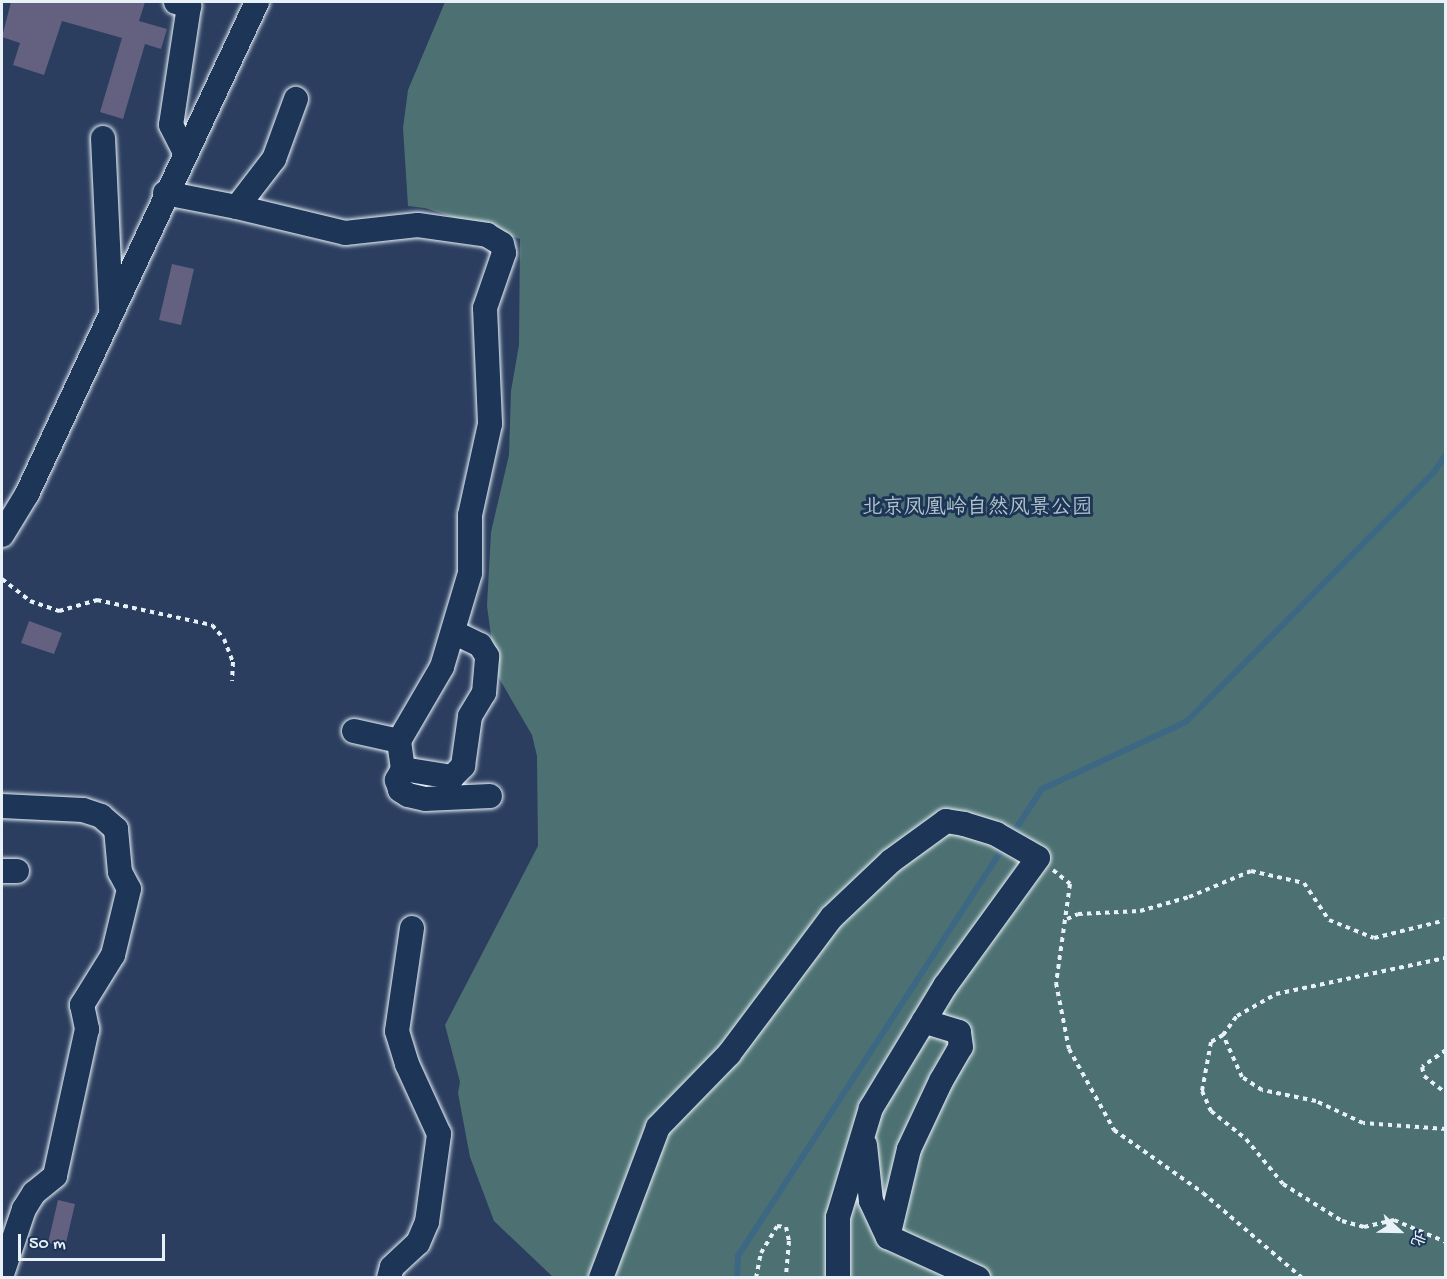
<!DOCTYPE html>
<meta charset="utf-8">
<style>
body{margin:0}
#map{position:relative;width:1447px;height:1279px;overflow:hidden;background:#2b3e5f;font-family:"Gochi Hand","LXGW WenKai TC",sans-serif}
div>[style]{position:absolute}
.green>*{inset:0;background:#4d7172}
.stream>*{height:6px;margin:-3px;padding:0 3px;transform-origin:3px;border-radius:3px;background:#3d6883}
.building>*{inset:0;background:#636080}
.path>*{height:4px;margin-top:-2px;transform-origin:0;background:repeating-linear-gradient(90deg,#e8f1f8 0 4.5px,transparent 0 9px)}
.roads{filter:drop-shadow(0 0 2px #e8f1f8) drop-shadow(0 0 2px #e8f1f8)}
.minor>*{height:24px;margin:-12px;padding:0 12px;transform-origin:12px;border-radius:12px;background:#1d3557}
span{translate:-50% -50%;white-space:nowrap;text-align:center;line-height:1.15;-webkit-text-stroke:6px #1d3557;paint-order:stroke}
.park-label{font-size:21px;color:#b2c4c9}
.frame{position:absolute;inset:0;border:3px solid #e8f1f8;pointer-events:none}
.north{position:absolute;left:1369px;top:1201px;width:60px;height:60px;-webkit-text-stroke:4px #1d3557;paint-order:stroke;rotate:112deg;font-size:16px;font-weight:700;line-height:24px;text-align:center;color:#e8f1f8}
.north::after{content:'';display:block;margin:auto;width:21px;height:27px;background:#e8f1f8;clip-path:polygon(50% 0,100% 100%,50% 72%,0 100%)}
.scale{position:absolute;left:18px;top:1234px;width:147px;height:27px;box-sizing:border-box;border:3px solid #e8f1f8;border-top:0;padding-left:8px;font-size:18px;line-height:21px;white-space:nowrap;color:#e8f1f8;-webkit-text-stroke:4px #1d3557;paint-order:stroke}
</style>
<div id="map">
<div class="green">
<i style="clip-path:polygon(445px 2px,1445px 2px,1445px 1277px,553px 1277px,494px 1221px,470px 1157px,458px 1093px,460px 1082px,445px 1025px,538px 846px,537px 756px,532px 735px,496px 673px,487px 606px,491px 532px,509px 455px,511px 391px,519px 345px,520px 239px,425px 208px,408px 206px,403px 128px,408px 90px)"></i>
</div>
<div class="stream">
<i style="left:1011px;top:836px;width:56px;rotate:-56.6deg"></i>
<i style="left:1042px;top:789px;width:159px;rotate:-25deg"></i>
<i style="left:1186px;top:722px;width:352px;rotate:-45.2deg"></i>
<i style="left:1434px;top:472px;width:21px;rotate:-55deg"></i>
<i style="left:737px;top:1278px;width:22px;rotate:-87deg"></i>
<i style="left:738px;top:1256px;width:491px;rotate:-57deg"></i>
</div>
<div class="building">
<i style="clip-path:polygon(11px 2px,145px 2px,139px 21px,167px 29px,161px 49px,145px 44px,123px 119px,100px 112px,122px 38px,62px 21px,44px 75px,13px 65px,20px 43px,2px 37px)"></i>
<i style="clip-path:polygon(172px 264px,194px 269px,181px 325px,159px 320px)"></i>
<i style="clip-path:polygon(29px 621px,62px 633px,54px 654px,21px 643px)"></i>
<i style="clip-path:polygon(58px 1200px,75px 1204px,65px 1247px,48px 1243px)"></i>
</div>
<div class="path">
<i style="left:2px;top:579px;width:36px;rotate:38deg"></i>
<i style="left:30px;top:601px;width:31px;rotate:19deg"></i>
<i style="left:59px;top:611px;width:40px;rotate:-16deg"></i>
<i style="left:97px;top:600px;width:118px;rotate:12.3deg"></i>
<i style="left:212px;top:625px;width:18px;rotate:49deg"></i>
<i style="left:224px;top:639px;width:25px;rotate:69deg"></i>
<i style="left:233px;top:662px;width:19px;rotate:93deg"></i>
<i style="left:1053px;top:870px;width:22px;rotate:39deg"></i>
<i style="left:1070px;top:884px;width:100px;rotate:98deg"></i>
<i style="left:1056px;top:983px;width:67px;rotate:78.9deg"></i>
<i style="left:1069px;top:1049px;width:93px;rotate:60.9deg"></i>
<i style="left:1114px;top:1130px;width:109px;rotate:35.3deg"></i>
<i style="left:1203px;top:1193px;width:130px;rotate:40.6deg"></i>
<i style="left:1067px;top:919px;width:12px;rotate:-24deg"></i>
<i style="left:1078px;top:914px;width:62px;rotate:-2.8deg"></i>
<i style="left:1140px;top:911px;width:51px;rotate:-15.9deg"></i>
<i style="left:1189px;top:897px;width:67px;rotate:-22.8deg"></i>
<i style="left:1251px;top:871px;width:54px;rotate:12.8deg"></i>
<i style="left:1304px;top:883px;width:45px;rotate:56deg"></i>
<i style="left:1329px;top:920px;width:48px;rotate:21.8deg"></i>
<i style="left:1374px;top:938px;width:74px;rotate:-14deg"></i>
<i style="left:1223px;top:1035px;width:24px;rotate:-54deg"></i>
<i style="left:1237px;top:1016px;width:45px;rotate:-29.4deg"></i>
<i style="left:1276px;top:994px;width:174px;rotate:-12deg"></i>
<i style="left:1446px;top:1050px;width:29px;rotate:145deg"></i>
<i style="left:1422px;top:1067px;width:9px;rotate:77deg"></i>
<i style="left:1424px;top:1076px;width:28px;rotate:38deg"></i>
<i style="left:1446px;top:1129px;width:83px;rotate:-175.9deg"></i>
<i style="left:1363px;top:1123px;width:52px;rotate:-154.9deg"></i>
<i style="left:1316px;top:1101px;width:55px;rotate:-168.5deg"></i>
<i style="left:1262px;top:1090px;width:24px;rotate:-147deg"></i>
<i style="left:1242px;top:1077px;width:46px;rotate:-114.3deg"></i>
<i style="left:1223px;top:1035px;width:14px;rotate:150deg"></i>
<i style="left:1211px;top:1042px;width:50px;rotate:100.4deg"></i>
<i style="left:1202px;top:1091px;width:22px;rotate:66deg"></i>
<i style="left:1211px;top:1111px;width:45px;rotate:38.7deg"></i>
<i style="left:1246px;top:1139px;width:58px;rotate:50.6deg"></i>
<i style="left:1283px;top:1184px;width:70px;rotate:32.1deg"></i>
<i style="left:1342px;top:1221px;width:23px;rotate:15deg"></i>
<i style="left:1364px;top:1227px;width:31px;rotate:-13deg"></i>
<i style="left:1394px;top:1220px;width:56px;rotate:22.9deg"></i>
<i style="left:756px;top:1278px;width:25px;rotate:-79deg"></i>
<i style="left:761px;top:1253px;width:31px;rotate:-59deg"></i>
<i style="left:777px;top:1226px;width:9px;rotate:6deg"></i>
<i style="left:786px;top:1227px;width:14px;rotate:78deg"></i>
<i style="left:789px;top:1241px;width:37px;rotate:95deg"></i>
</div>
<div class="roads">
<div class="minor">
<i style="left:176px;top:2px;width:14px;rotate:17deg"></i>
<i style="left:189px;top:6px;width:120px;rotate:98.6deg"></i>
<i style="left:171px;top:125px;width:28px;rotate:63deg"></i>
<i style="left:103px;top:138px;width:171px;rotate:87.3deg"></i>
<i style="left:165px;top:193px;width:73px;rotate:11deg"></i>
<i style="left:237px;top:207px;width:61px;rotate:-52.4deg"></i>
<i style="left:274px;top:159px;width:64px;rotate:-69.9deg"></i>
<i style="left:237px;top:207px;width:111px;rotate:13.5deg"></i>
<i style="left:345px;top:233px;width:73px;rotate:-6.3deg"></i>
<i style="left:418px;top:225px;width:70px;rotate:8.2deg"></i>
<i style="left:487px;top:235px;width:17px;rotate:31deg"></i>
<i style="left:502px;top:244px;width:9px;rotate:77deg"></i>
<i style="left:504px;top:253px;width:58px;rotate:109.1deg"></i>
<i style="left:485px;top:308px;width:116px;rotate:87.5deg"></i>
<i style="left:490px;top:424px;width:93px;rotate:102.4deg"></i>
<i style="left:470px;top:515px;width:58px;rotate:90deg"></i>
<i style="left:470px;top:573px;width:98px;rotate:106.6deg"></i>
<i style="left:442px;top:667px;width:86px;rotate:120.2deg"></i>
<i style="left:399px;top:741px;width:28px;rotate:82deg"></i>
<i style="left:403px;top:769px;width:50px;rotate:9.3deg"></i>
<i style="left:452px;top:777px;width:16px;rotate:-45deg"></i>
<i style="left:463px;top:766px;width:50px;rotate:-82deg"></i>
<i style="left:470px;top:716px;width:27px;rotate:-59deg"></i>
<i style="left:484px;top:693px;width:37px;rotate:-85deg"></i>
<i style="left:487px;top:656px;width:13px;rotate:-122deg"></i>
<i style="left:480px;top:645px;width:28px;rotate:-154deg"></i>
<i style="left:2px;top:535px;width:48px;rotate:-58.6deg"></i>
<i style="left:27px;top:494px;width:543px;rotate:-64.94deg"></i>
<i style="left:354px;top:731px;width:46px;rotate:12.5deg"></i>
<i style="left:403px;top:769px;width:13px;rotate:119deg"></i>
<i style="left:397px;top:780px;width:10px;rotate:73deg"></i>
<i style="left:400px;top:790px;width:9px;rotate:32deg"></i>
<i style="left:408px;top:795px;width:17px;rotate:13deg"></i>
<i style="left:425px;top:799px;width:65px;rotate:-2.6deg"></i>
<i style="left:2px;top:806px;width:81px;rotate:2.8deg"></i>
<i style="left:83px;top:810px;width:19px;rotate:18deg"></i>
<i style="left:101px;top:816px;width:20px;rotate:41deg"></i>
<i style="left:116px;top:829px;width:43px;rotate:84.7deg"></i>
<i style="left:120px;top:872px;width:19px;rotate:62deg"></i>
<i style="left:129px;top:889px;width:68px;rotate:103.6deg"></i>
<i style="left:113px;top:955px;width:59px;rotate:121.8deg"></i>
<i style="left:82px;top:1005px;width:25px;rotate:78deg"></i>
<i style="left:87px;top:1029px;width:150px;rotate:102.3deg"></i>
<i style="left:55px;top:1176px;width:27px;rotate:141deg"></i>
<i style="left:34px;top:1193px;width:19px;rotate:122deg"></i>
<i style="left:24px;top:1209px;width:69px;rotate:108.7deg"></i>
<i style="left:2px;top:871px;width:15px"></i>
<i style="left:865px;top:1145px;width:56px;rotate:83.9deg"></i>
<i style="left:871px;top:1201px;width:40px;rotate:65deg"></i>
<i style="left:888px;top:1237px;width:99px;rotate:24.5deg"></i>
<i style="left:888px;top:1237px;width:90px;rotate:-76.6deg"></i>
<i style="left:909px;top:1149px;width:75px;rotate:-64.8deg"></i>
<i style="left:941px;top:1081px;width:39px;rotate:-60deg"></i>
<i style="left:961px;top:1047px;width:15px;rotate:-98deg"></i>
<i style="left:959px;top:1032px;width:37px;rotate:-163deg"></i>
<i style="left:389px;top:1278px;width:11px;rotate:-75deg"></i>
<i style="left:392px;top:1267px;width:35px;rotate:-43deg"></i>
<i style="left:418px;top:1243px;width:23px;rotate:-67deg"></i>
<i style="left:427px;top:1222px;width:89px;rotate:-82.2deg"></i>
<i style="left:439px;top:1134px;width:77px;rotate:-114.6deg"></i>
<i style="left:407px;top:1064px;width:34px;rotate:-107deg"></i>
<i style="left:397px;top:1031px;width:104px;rotate:-81.7deg"></i>
<i style="left:601px;top:1278px;width:161px;rotate:-69.3deg"></i>
<i style="left:658px;top:1127px;width:102px;rotate:-45.8deg"></i>
<i style="left:729px;top:1054px;width:171px;rotate:-53.1deg"></i>
<i style="left:832px;top:917px;width:81px;rotate:-43.5deg"></i>
<i style="left:891px;top:861px;width:68px;rotate:-36deg"></i>
<i style="left:946px;top:821px;width:18px;rotate:9deg"></i>
<i style="left:964px;top:824px;width:34px;rotate:17deg"></i>
<i style="left:996px;top:834px;width:48px;rotate:29.7deg"></i>
<i style="left:1038px;top:858px;width:158px;rotate:126deg"></i>
<i style="left:945px;top:986px;width:143px;rotate:121.2deg"></i>
<i style="left:871px;top:1108px;width:114px;rotate:106.8deg"></i>
<i style="left:838px;top:1217px;width:61px;rotate:90deg"></i>
</div>
</div>
<div class="park-label">
<span style="left:977px;top:510px">北京凤凰岭自然风景公园</span>
</div>
<div class="frame"></div>
<div class="north">北</div>
<div class="scale">50 m</div>
</div>
